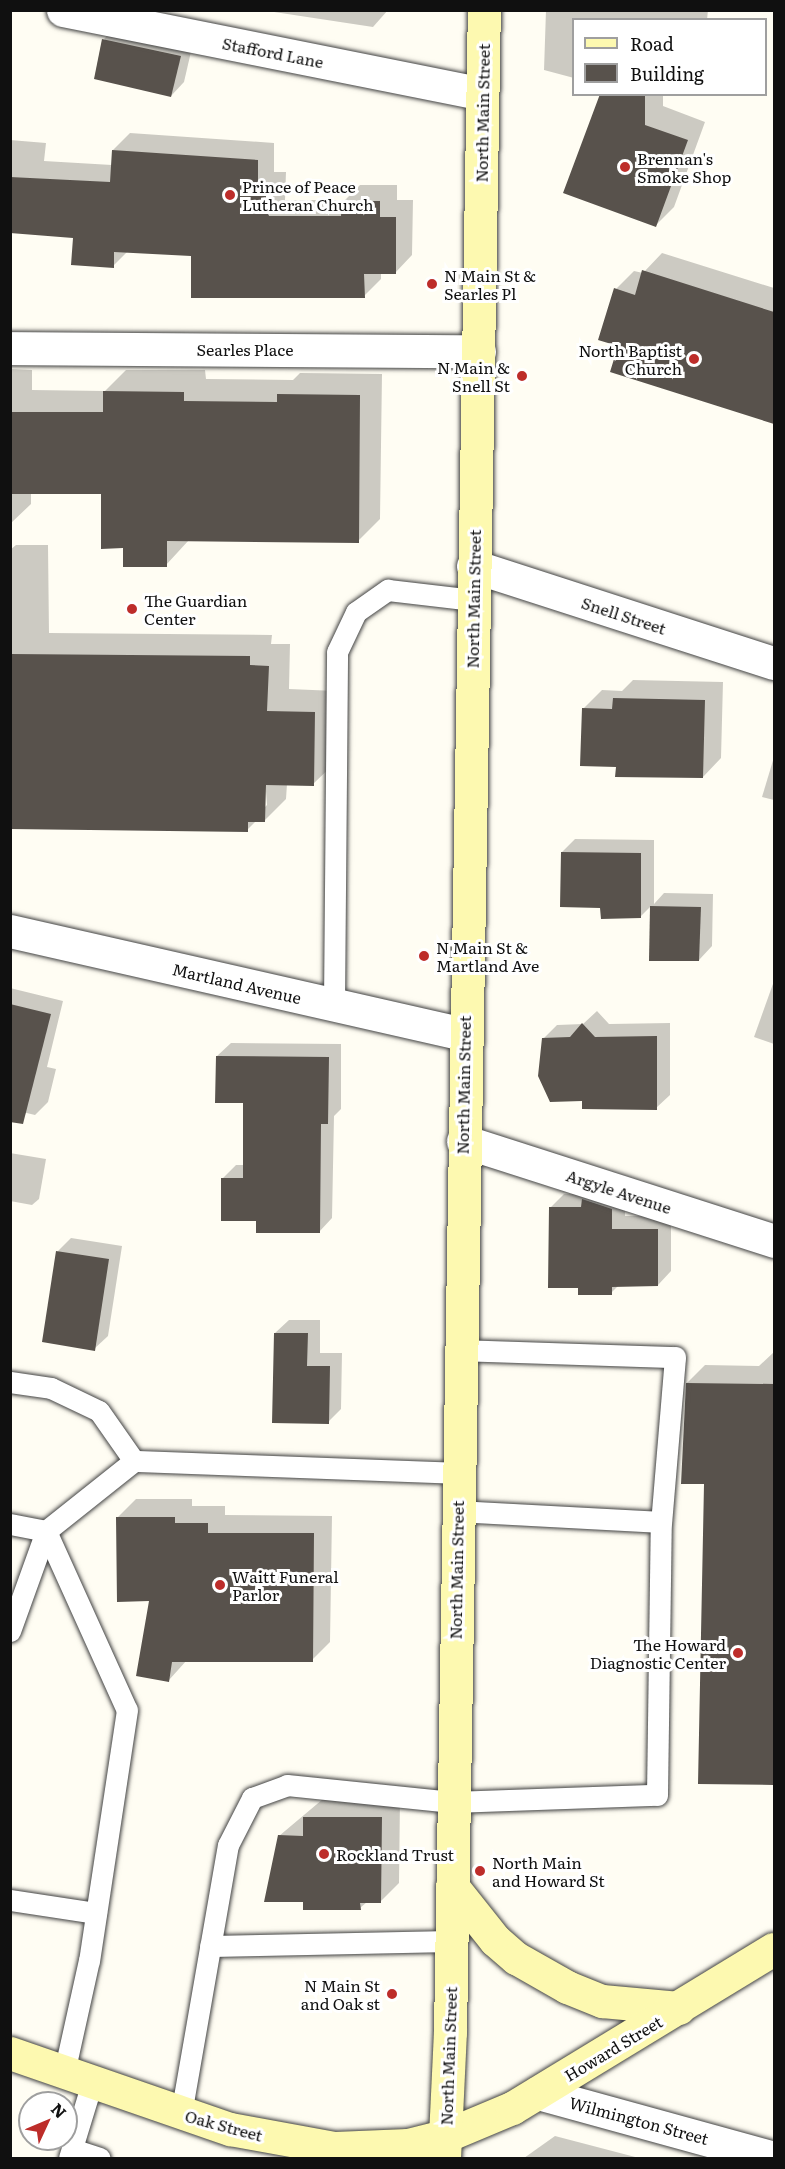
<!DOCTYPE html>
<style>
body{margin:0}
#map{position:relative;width:785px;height:2169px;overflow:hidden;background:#fffdf3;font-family:Literata,serif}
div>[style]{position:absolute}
.shadow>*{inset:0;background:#0003}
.building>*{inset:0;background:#58524c}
.roads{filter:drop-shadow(0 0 2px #434343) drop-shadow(0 0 2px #434343)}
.lane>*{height:21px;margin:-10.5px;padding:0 10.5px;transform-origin:10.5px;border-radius:10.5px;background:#fff}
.street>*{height:33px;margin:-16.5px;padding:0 16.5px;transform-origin:16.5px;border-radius:16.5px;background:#fff}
.secondary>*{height:33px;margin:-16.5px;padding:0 16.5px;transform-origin:16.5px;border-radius:16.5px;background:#fdf9b0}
.dots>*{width:16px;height:16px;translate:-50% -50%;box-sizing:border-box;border:3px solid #fff;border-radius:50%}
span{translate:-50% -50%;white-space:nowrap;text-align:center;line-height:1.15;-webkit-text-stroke:6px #fff;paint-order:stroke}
.street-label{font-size:16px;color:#101010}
.poi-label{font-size:16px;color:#101010}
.left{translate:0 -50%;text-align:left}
.right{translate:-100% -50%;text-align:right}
.frame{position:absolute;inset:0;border:12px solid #101010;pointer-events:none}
.legend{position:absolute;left:572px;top:18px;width:195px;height:78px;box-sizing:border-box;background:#fff;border:2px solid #9f9f9f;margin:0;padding:8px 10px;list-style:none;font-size:18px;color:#101010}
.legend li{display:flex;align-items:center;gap:12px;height:30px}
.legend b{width:30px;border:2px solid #9f9f9f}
.north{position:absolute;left:18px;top:2091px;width:60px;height:60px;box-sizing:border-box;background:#fff;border:2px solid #9f9f9f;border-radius:50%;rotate:46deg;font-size:16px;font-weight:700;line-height:24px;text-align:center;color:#101010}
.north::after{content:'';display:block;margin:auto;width:21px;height:27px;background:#bd2d2a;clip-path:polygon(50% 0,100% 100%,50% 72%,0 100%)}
</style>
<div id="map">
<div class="shadow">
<i style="clip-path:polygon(261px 10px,388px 10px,373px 27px)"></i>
<i style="clip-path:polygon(546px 10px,708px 10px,707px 20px,574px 20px,574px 78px,544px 70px)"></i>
<i style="clip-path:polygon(117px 26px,193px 43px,184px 82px,171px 96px,104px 39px)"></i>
<i style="clip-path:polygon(601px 94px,663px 94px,663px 106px,705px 122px,674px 207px,655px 226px)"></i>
<i style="clip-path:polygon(130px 133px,274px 143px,274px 172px,286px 172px,285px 200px,345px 200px,360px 185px,397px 185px,397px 200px,413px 200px,412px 255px,395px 273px,381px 273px,381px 279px,364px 296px,192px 254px,128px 251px,113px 266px,74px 236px,10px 231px,10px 140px,46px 143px,44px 161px,112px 165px,113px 150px)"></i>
<i style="clip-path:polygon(662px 253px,774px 288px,774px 422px,612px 371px,620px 345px,616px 289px,634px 271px,643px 273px)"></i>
<i style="clip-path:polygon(10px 369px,32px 370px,32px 390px,105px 391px,126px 370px,205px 370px,206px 379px,293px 380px,300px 373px,382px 374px,380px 519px,358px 541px,189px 540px,166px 565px,124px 547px,103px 493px,31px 492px,31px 504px,10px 524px)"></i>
<i style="clip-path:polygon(evenodd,16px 545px,48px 545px,49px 633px,272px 635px,271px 644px,290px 644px,289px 689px,336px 691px,335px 763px,313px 784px,287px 784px,286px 799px,264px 821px,257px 820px,247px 830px,10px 827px,10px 550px,16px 545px,265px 778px,267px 805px,264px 808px,265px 778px)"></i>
<i style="clip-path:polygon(633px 680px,723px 682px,721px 758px,703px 777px,617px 765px,583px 709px,602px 690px,622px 691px)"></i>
<i style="clip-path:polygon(774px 757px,774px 800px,762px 797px)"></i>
<i style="clip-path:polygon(575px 839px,654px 840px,654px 904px,664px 893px,713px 894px,712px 946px,699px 960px,651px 906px,640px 917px,602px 906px,562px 852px)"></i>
<i style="clip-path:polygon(774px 981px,774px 1044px,754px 1037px)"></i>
<i style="clip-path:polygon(10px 988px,63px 1001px,47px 1067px,56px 1069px,48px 1102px,35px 1115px,10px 1109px)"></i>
<i style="clip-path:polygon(597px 1011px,609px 1024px,670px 1023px,670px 1095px,656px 1108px,584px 1099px,543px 1039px,557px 1025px,583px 1024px)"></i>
<i style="clip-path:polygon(231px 1043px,341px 1044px,341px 1109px,334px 1116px,332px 1218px,319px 1232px,258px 1219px,223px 1178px,236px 1165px,244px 1165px,245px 1102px,217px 1056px)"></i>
<i style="clip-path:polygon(10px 1153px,46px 1159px,39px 1199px,32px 1205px,10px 1201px)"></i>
<i style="clip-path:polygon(564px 1194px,625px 1195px,625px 1216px,671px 1216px,671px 1271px,658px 1285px,619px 1285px,611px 1293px,580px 1286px,550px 1208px)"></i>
<i style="clip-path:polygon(71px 1238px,122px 1246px,108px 1336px,94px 1349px,58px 1251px)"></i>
<i style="clip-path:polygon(289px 1320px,320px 1320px,320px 1353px,342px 1353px,341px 1409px,328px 1422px,275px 1333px)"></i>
<i style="clip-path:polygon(774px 1352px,774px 1783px,700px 1782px,705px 1483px,687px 1383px,705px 1365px,759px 1366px)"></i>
<i style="clip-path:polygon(136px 1499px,192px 1499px,192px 1506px,225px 1506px,225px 1515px,332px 1516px,330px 1642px,312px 1660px,187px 1660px,169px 1680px,150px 1600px,118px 1517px)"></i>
<i style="clip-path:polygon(323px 1799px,400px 1799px,399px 1883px,380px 1902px,367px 1902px,360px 1908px,305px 1900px,279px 1836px)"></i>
<i style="clip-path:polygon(555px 2136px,639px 2158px,524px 2158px)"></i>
</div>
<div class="building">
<i style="clip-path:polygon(102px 39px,181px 56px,171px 97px,94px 79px)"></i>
<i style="clip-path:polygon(600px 94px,645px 94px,645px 125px,688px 140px,656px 227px,563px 193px)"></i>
<i style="clip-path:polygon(112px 150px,258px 160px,258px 188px,269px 188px,269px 216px,341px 216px,342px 201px,380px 201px,380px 217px,396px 217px,396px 274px,364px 274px,365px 298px,191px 298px,191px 256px,114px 252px,114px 268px,71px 265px,73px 238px,10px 233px,10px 177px,110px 182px)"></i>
<i style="clip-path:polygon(642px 270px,774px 312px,774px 424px,610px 372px,618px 346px,598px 340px,614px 288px,635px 295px)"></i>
<i style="clip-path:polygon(103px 391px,184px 392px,184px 401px,277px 402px,277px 394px,360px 395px,359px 543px,167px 541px,167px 567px,123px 567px,123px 548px,101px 549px,101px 494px,10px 494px,10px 412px,103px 412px)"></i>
<i style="clip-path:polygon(10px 654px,250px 656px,250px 665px,269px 666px,267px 711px,315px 712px,314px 786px,266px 785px,265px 822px,248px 822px,248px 832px,10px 829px)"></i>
<i style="clip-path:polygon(613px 698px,705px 700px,703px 778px,615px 777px,616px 767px,580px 766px,582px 708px,612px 709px)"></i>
<i style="clip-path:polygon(561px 852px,641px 853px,641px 918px,601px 919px,600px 908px,560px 907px)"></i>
<i style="clip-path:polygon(650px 906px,701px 907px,699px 961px,649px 961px)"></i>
<i style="clip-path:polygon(10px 1004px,51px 1014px,23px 1124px,10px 1122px)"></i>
<i style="clip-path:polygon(582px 1023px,595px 1037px,657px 1036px,657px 1110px,582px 1109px,582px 1101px,550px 1102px,538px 1076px,542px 1038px,570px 1037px)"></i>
<i style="clip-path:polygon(216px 1056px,329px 1057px,328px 1124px,321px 1124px,320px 1233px,256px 1233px,256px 1221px,221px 1221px,221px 1178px,243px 1178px,243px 1103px,215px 1103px)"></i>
<i style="clip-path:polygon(582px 1199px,612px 1209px,612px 1229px,658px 1229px,658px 1286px,612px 1287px,612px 1295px,578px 1295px,578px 1288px,548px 1288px,549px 1207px,581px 1207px)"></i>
<i style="clip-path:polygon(56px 1251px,109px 1259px,95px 1351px,42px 1342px)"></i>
<i style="clip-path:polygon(274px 1333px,308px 1333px,307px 1366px,330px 1366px,329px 1424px,272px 1423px)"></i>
<i style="clip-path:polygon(686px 1383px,774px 1384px,774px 1785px,698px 1784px,704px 1484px,681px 1484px)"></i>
<i style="clip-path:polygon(116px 1517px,175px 1517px,175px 1523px,208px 1523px,208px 1533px,314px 1533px,313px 1662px,172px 1662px,169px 1682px,136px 1676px,149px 1601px,117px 1602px)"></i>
<i style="clip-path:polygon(303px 1817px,382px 1817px,381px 1903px,360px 1903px,361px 1910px,303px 1910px,303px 1902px,264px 1902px,278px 1835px,303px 1836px)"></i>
</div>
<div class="roads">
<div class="lane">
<i style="left:334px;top:1004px;width:352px;rotate:-89.5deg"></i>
<i style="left:337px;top:652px;width:44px;rotate:-64.6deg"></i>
<i style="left:356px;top:612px;width:39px;rotate:-35deg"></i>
<i style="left:388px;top:590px;width:86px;rotate:6.7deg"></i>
<i style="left:460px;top:1350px;width:215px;rotate:1.9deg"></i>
<i style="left:675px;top:1357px;width:166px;rotate:94.8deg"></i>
<i style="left:10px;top:1382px;width:41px;rotate:8.3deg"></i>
<i style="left:51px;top:1388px;width:53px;rotate:25.6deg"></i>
<i style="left:99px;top:1411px;width:61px;rotate:55deg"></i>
<i style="left:10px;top:1524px;width:37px;rotate:11deg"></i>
<i style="left:46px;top:1531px;width:112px;rotate:-38.5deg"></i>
<i style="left:134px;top:1461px;width:324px;rotate:2.1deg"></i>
<i style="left:10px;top:1631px;width:106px;rotate:-70.2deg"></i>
<i style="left:46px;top:1531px;width:196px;rotate:65.7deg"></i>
<i style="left:127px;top:1710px;width:253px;rotate:98.6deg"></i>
<i style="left:89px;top:1960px;width:116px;rotate:102.5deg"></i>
<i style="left:10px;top:1900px;width:87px;rotate:8.6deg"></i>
<i style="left:210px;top:1946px;width:242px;rotate:-1.2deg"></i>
<i style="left:181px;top:2114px;width:273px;rotate:-80.1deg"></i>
<i style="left:228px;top:1845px;width:53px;rotate:-62.9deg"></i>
<i style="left:252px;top:1798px;width:37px;rotate:-20deg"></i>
<i style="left:287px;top:1785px;width:166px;rotate:5.9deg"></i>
<i style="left:452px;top:1802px;width:205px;rotate:-2deg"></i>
<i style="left:657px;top:1795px;width:273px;rotate:-89.2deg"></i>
<i style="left:661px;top:1522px;width:204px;rotate:-176.9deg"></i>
<i style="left:72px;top:2149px;width:29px;rotate:18deg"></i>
<i style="left:69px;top:2158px;width:78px;rotate:-73deg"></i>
</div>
<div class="street">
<i style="left:63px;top:10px;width:427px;rotate:11.3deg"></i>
<i style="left:10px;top:348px;width:469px;rotate:0.4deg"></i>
<i style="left:473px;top:566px;width:316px;rotate:17.9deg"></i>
<i style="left:10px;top:931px;width:466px;rotate:12.8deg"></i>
<i style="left:463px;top:1141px;width:327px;rotate:17.8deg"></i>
<i style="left:538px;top:2093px;width:245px;rotate:15.4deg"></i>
</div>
<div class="secondary">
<i style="left:452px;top:1886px;width:69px;rotate:51.5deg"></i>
<i style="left:495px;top:1940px;width:28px;rotate:41deg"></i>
<i style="left:516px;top:1958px;width:59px;rotate:29.6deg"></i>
<i style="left:567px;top:1987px;width:38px;rotate:22deg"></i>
<i style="left:602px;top:2001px;width:77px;rotate:5.2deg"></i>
<i style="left:10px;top:2053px;width:233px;rotate:19.1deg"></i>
<i style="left:230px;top:2129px;width:107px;rotate:10.3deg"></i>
<i style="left:335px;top:2148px;width:73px;rotate:-2.4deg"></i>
<i style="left:408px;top:2145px;width:38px;rotate:-14deg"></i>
<i style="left:445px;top:2136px;width:73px;rotate:-22.7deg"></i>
<i style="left:512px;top:2108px;width:306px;rotate:-31.3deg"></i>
<i style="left:444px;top:2158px;width:126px;rotate:-87.3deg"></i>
<i style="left:450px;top:2032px;width:2022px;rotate:-89.04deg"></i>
</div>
</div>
<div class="dots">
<i style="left:625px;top:167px;background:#bd2d2a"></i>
<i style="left:230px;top:195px;background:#bd2d2a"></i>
<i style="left:432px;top:284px;background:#bd2d2a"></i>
<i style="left:694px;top:359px;background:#bd2d2a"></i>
<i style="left:522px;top:376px;background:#bd2d2a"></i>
<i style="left:132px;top:609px;background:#bd2d2a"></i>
<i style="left:424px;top:956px;background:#bd2d2a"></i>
<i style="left:220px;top:1585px;background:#bd2d2a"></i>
<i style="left:738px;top:1653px;background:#bd2d2a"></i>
<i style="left:324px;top:1854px;background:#bd2d2a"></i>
<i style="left:480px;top:1871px;background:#bd2d2a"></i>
<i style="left:392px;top:1994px;background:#bd2d2a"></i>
</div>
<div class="street-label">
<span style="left:273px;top:52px;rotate:11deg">Stafford Lane</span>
<span style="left:482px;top:113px;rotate:-89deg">North Main Street</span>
<span style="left:245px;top:349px">Searles Place</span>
<span style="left:473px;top:599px;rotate:-89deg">North Main Street</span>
<span style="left:624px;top:615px;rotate:18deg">Snell Street</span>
<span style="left:237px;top:983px;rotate:13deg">Martland Avenue</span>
<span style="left:463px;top:1085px;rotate:-89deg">North Main Street</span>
<span style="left:619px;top:1191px;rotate:18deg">Argyle Avenue</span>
<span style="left:456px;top:1570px;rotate:-89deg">North Main Street</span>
<span style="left:613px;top:2048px;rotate:-31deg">Howard Street</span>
<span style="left:448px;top:2056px;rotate:-88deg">North Main Street</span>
<span style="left:639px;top:2120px;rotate:15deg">Wilmington Street</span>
<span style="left:224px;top:2125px;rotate:15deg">Oak Street</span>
</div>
<div class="poi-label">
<span class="left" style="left:637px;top:167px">Brennan's<br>Smoke Shop</span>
<span class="left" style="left:242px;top:195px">Prince of Peace<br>Lutheran Church</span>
<span class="left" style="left:444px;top:284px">N Main St &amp;<br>Searles Pl</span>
<span class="right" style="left:682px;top:359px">North Baptist<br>Church</span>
<span class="right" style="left:510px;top:376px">N Main &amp;<br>Snell St</span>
<span class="left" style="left:144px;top:609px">The Guardian<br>Center</span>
<span class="left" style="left:436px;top:956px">N Main St &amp;<br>Martland Ave</span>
<span class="left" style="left:232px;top:1585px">Waitt Funeral<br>Parlor</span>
<span class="right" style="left:726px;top:1653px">The Howard<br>Diagnostic Center</span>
<span class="left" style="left:336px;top:1854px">Rockland Trust</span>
<span class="left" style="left:492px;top:1871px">North Main<br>and Howard St</span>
<span class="right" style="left:380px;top:1994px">N Main St<br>and Oak st</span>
</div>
<div class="frame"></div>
<ul class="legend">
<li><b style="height:8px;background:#fdf9b0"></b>Road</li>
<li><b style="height:16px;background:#58524c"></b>Building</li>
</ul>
<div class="north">N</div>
</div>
